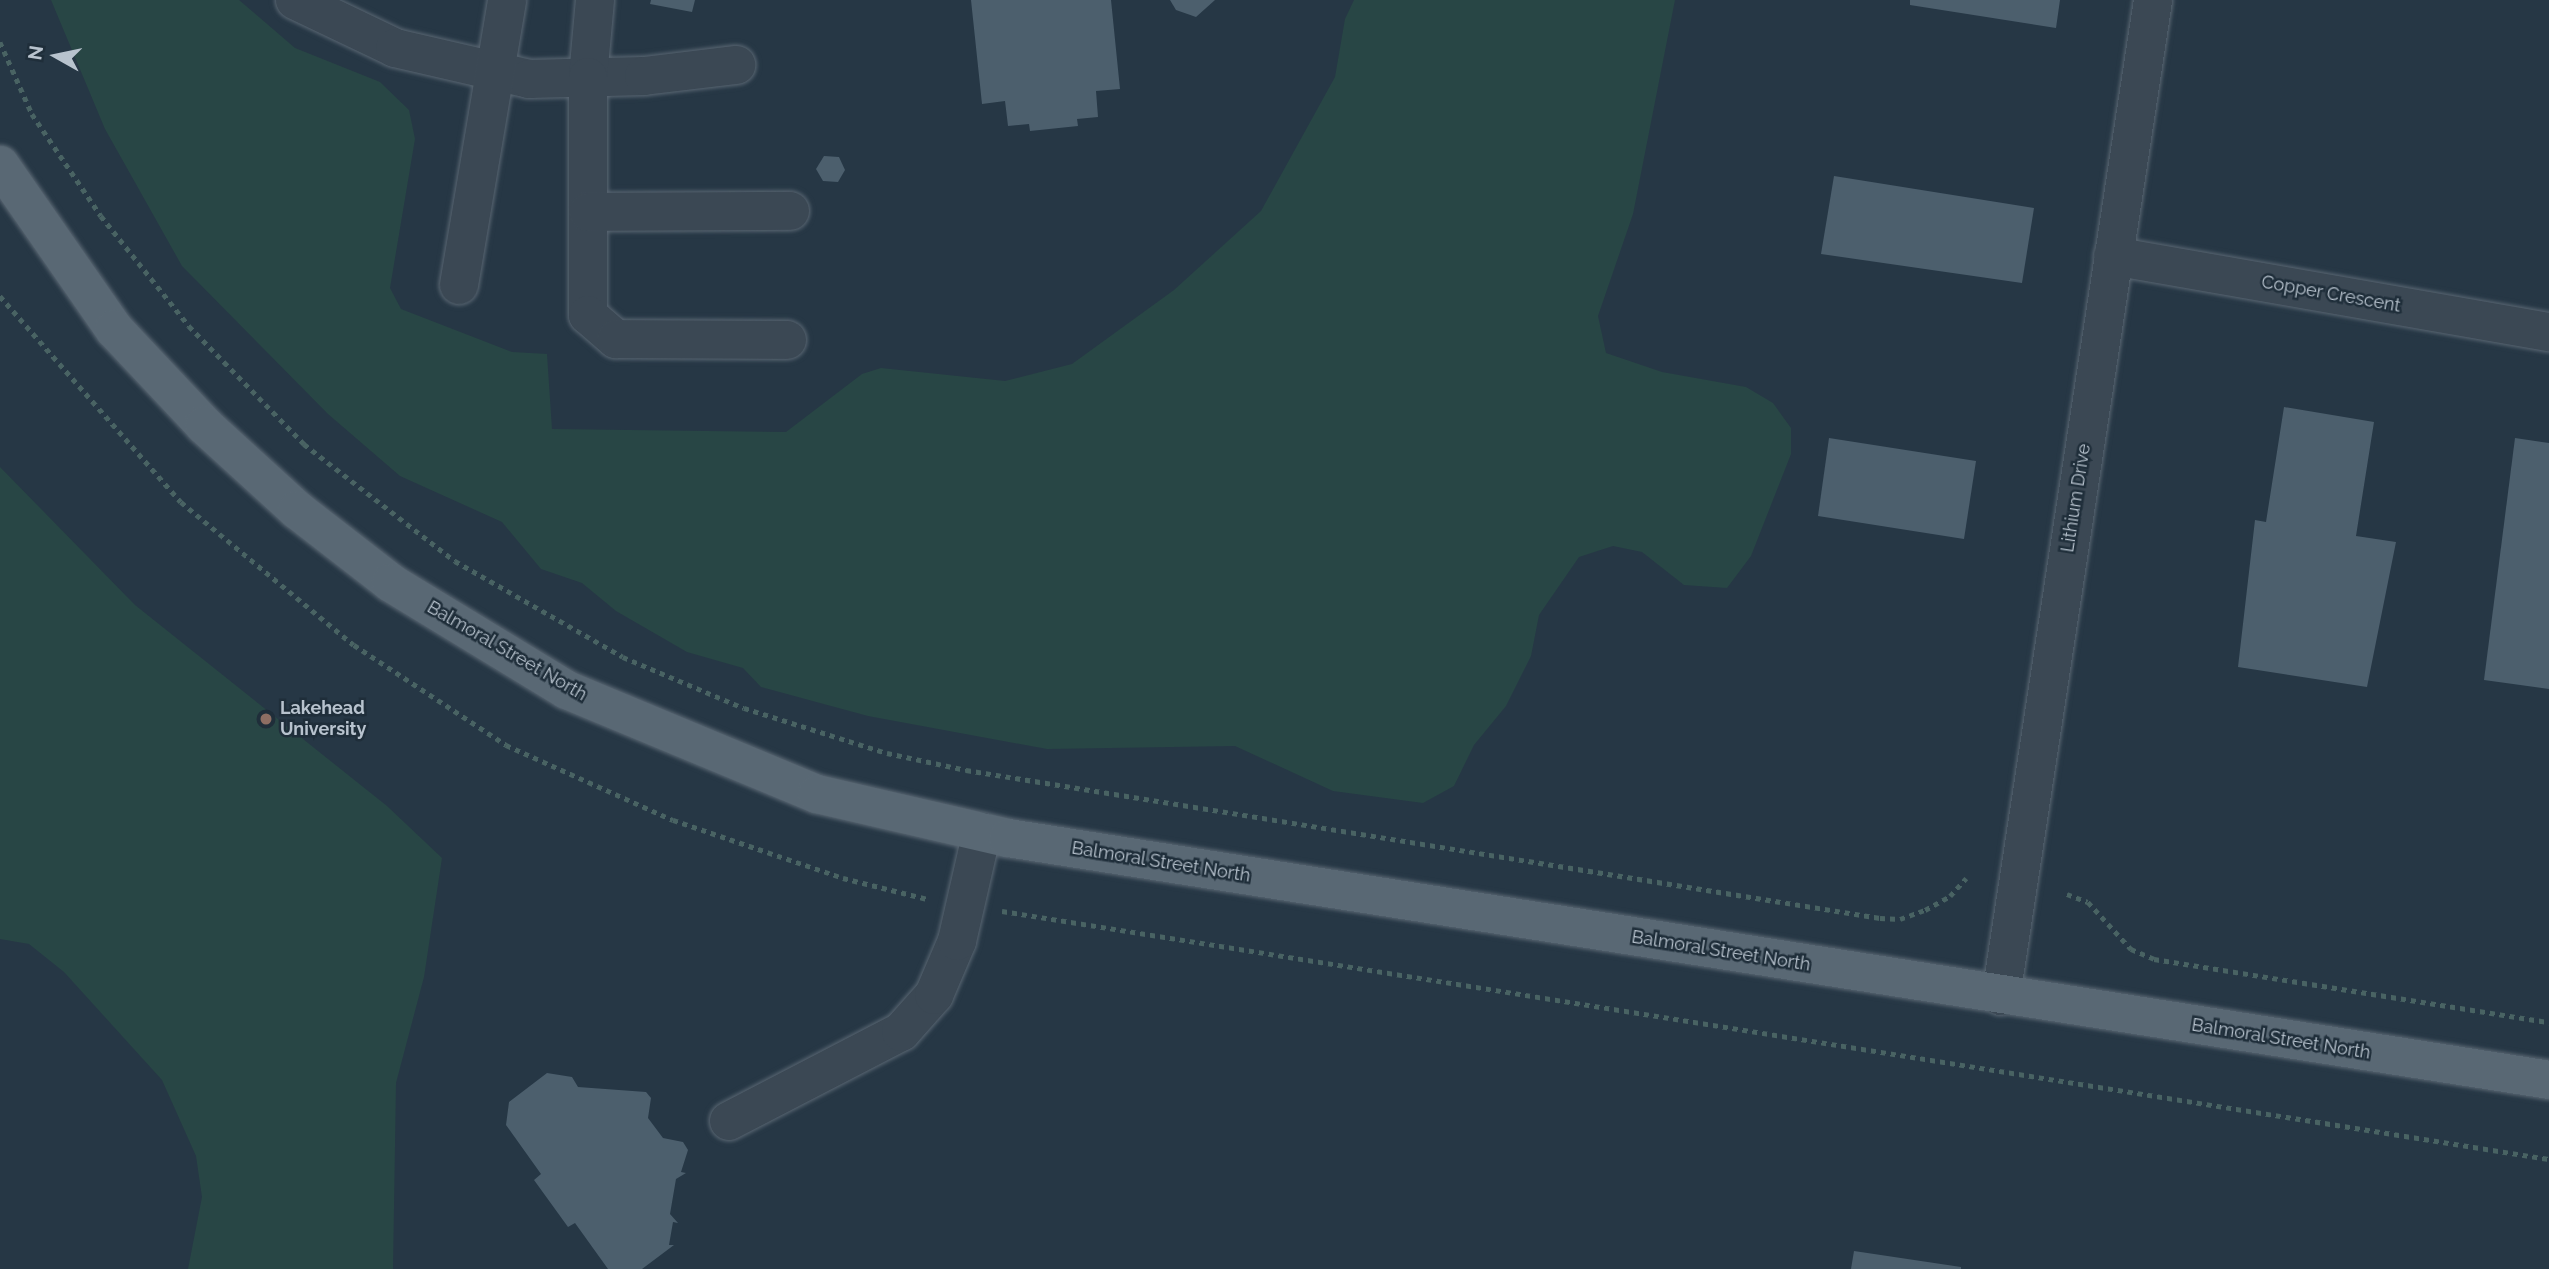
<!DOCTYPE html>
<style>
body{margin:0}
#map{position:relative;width:2549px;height:1269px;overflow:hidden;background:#263745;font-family:Raleway,sans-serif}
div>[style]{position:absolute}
.green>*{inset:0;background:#284645}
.building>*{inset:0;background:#4c5f6d}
.path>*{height:4.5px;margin-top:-2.25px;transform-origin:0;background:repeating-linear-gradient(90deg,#496363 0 5px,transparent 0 10px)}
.roads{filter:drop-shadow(0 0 2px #596672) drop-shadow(0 0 2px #596672)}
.minor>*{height:38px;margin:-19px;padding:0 19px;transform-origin:19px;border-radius:19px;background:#3b4854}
.major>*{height:38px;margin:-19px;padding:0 19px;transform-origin:19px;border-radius:19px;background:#596874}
.dots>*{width:19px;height:19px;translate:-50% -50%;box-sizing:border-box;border:4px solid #1f2e3a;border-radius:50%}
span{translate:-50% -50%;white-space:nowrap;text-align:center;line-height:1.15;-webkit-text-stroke:5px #1f2e3a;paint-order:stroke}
.street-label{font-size:18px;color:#b8c3ce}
.poi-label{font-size:18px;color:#b8c3ce;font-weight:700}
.left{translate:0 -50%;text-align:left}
.north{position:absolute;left:21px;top:21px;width:70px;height:70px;-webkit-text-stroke:5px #1f2e3a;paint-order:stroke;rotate:279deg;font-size:19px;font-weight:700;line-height:28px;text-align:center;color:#b8c3ce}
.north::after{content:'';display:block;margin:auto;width:24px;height:32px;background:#b8c3ce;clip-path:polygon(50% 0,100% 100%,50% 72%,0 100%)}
</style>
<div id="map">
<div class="green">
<i style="clip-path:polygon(51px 0,239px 0,295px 48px,380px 82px,409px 110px,415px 139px,390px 288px,401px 309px,512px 352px,547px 354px,552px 429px,786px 432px,862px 374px,881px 368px,1005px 381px,1072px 364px,1174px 290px,1261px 211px,1335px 77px,1345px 19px,1354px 0,1675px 0,1633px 214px,1598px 316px,1606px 353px,1662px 372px,1746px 387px,1773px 403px,1791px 428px,1791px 454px,1751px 556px,1727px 588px,1684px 585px,1642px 552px,1613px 546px,1579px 557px,1539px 615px,1531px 656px,1506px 706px,1474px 745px,1454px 786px,1423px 803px,1333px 791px,1235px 746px,1047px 749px,868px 716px,761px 687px,743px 668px,687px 652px,616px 611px,582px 583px,541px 569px,502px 522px,400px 476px,328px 414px,182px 266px,105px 129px)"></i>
<i style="clip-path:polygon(0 467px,135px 605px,387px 806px,442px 858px,424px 977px,396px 1083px,393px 1269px,188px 1269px,202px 1197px,196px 1156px,162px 1080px,64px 972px,29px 944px,0 939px)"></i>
</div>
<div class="building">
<i style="clip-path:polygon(651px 0,695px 0,692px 12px,650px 4px)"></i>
<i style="clip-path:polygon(971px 0,1111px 0,1120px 89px,1096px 91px,1098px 117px,1077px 119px,1078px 126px,1030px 131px,1029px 124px,1008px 126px,1005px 101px,982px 104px)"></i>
<i style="clip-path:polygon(1170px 0,1215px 0,1196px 17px,1176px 10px)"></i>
<i style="clip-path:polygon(1910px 0,2060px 0,2056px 28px,1910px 5px)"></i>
<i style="clip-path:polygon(824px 156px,839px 157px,845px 170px,838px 182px,823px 181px,816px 169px)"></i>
<i style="clip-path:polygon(1834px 176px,2034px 208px,2022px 283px,1821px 254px)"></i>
<i style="clip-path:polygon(2284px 407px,2374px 422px,2356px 536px,2396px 542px,2367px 687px,2238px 667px,2255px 520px,2266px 522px)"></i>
<i style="clip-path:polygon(1829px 438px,1976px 461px,1964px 539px,1818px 516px)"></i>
<i style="clip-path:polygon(2515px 438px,2549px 443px,2549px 689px,2484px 680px)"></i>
<i style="clip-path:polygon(547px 1073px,572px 1077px,578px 1087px,646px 1092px,651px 1098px,648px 1118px,663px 1138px,683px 1142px,688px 1150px,681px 1172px,686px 1173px,676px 1179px,670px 1214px,678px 1223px,673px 1222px,669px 1245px,674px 1245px,642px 1269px,608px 1269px,575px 1223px,568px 1227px,534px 1180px,541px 1174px,506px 1125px,509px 1102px)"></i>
<i style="clip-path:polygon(1854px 1251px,1961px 1267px,1961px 1269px,1851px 1269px)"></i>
</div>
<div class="path">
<i style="left:0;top:42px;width:79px;rotate:66deg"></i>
<i style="left:32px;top:114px;width:123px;rotate:55.9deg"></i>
<i style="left:101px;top:216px;width:141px;rotate:51.3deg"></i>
<i style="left:189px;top:326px;width:165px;rotate:45.7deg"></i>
<i style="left:304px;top:444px;width:191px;rotate:37.8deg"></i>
<i style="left:455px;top:561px;width:193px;rotate:29.7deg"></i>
<i style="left:623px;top:657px;width:131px;rotate:22.9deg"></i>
<i style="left:744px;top:708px;width:150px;rotate:17.5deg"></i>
<i style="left:887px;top:753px;width:81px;rotate:12.1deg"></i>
<i style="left:966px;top:770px;width:926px;rotate:9.2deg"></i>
<i style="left:1880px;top:918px;width:20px;rotate:3deg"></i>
<i style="left:1900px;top:919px;width:27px;rotate:-20deg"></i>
<i style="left:1925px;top:910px;width:29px;rotate:-29deg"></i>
<i style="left:1950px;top:896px;width:24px;rotate:-48deg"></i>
<i style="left:0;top:296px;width:274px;rotate:48.7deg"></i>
<i style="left:181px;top:502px;width:224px;rotate:39.6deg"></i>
<i style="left:354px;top:645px;width:182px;rotate:33.3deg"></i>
<i style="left:506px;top:745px;width:183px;rotate:24.2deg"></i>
<i style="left:673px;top:820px;width:180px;rotate:18.8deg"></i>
<i style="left:843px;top:878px;width:87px;rotate:14deg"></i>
<i style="left:2067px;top:894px;width:22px;rotate:21deg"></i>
<i style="left:2088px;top:902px;width:64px;rotate:47.5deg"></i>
<i style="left:2131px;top:949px;width:25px;rotate:23deg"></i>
<i style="left:2154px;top:959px;width:400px;rotate:9.1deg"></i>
<i style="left:1002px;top:911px;width:1567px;rotate:9.11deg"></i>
</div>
<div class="roads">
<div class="minor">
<i style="left:295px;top:0;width:111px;rotate:25.6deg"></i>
<i style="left:395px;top:48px;width:138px;rotate:13deg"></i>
<i style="left:529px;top:79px;width:115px;rotate:-1.5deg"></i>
<i style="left:644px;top:76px;width:93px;rotate:-6.8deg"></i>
<i style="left:595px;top:0;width:77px;rotate:95.2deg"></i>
<i style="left:588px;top:77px;width:238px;rotate:90deg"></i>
<i style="left:588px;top:315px;width:37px;rotate:41deg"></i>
<i style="left:616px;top:339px;width:171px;rotate:0.3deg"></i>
<i style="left:588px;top:212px;width:202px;rotate:-0.3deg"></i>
<i style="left:2113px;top:256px;width:443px;rotate:9.9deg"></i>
<i style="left:459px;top:285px;width:289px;rotate:-80.4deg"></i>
<i style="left:2001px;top:996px;width:1008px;rotate:-81.32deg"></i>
<i style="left:729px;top:1121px;width:194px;rotate:-27.4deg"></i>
<i style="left:901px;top:1032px;width:50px;rotate:-48.3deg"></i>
<i style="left:934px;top:995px;width:59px;rotate:-66.9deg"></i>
<i style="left:957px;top:941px;width:112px;rotate:-77.1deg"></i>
</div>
<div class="major">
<i style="left:0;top:165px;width:200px;rotate:55.2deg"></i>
<i style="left:114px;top:329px;width:132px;rotate:46.8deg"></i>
<i style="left:204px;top:425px;width:126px;rotate:42.4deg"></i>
<i style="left:297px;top:510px;width:119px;rotate:37.8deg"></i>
<i style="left:391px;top:583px;width:206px;rotate:31.3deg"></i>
<i style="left:567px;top:690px;width:271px;rotate:22.6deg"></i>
<i style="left:817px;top:794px;width:196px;rotate:13deg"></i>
<i style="left:1008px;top:838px;width:1560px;rotate:8.92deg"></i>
</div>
</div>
<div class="dots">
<i style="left:266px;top:719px;background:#8d6e63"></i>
</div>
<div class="street-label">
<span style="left:2331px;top:294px;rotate:10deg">Copper Crescent</span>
<span style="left:2076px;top:498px;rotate:-81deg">Lithium Drive</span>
<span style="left:507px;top:651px;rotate:30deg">Balmoral Street North</span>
<span style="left:1161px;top:862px;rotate:9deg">Balmoral Street North</span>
<span style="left:1721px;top:951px;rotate:9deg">Balmoral Street North</span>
<span style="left:2281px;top:1039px;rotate:9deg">Balmoral Street North</span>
</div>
<div class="poi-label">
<span class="left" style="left:280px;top:719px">Lakehead<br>University</span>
</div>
<div class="north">N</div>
</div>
